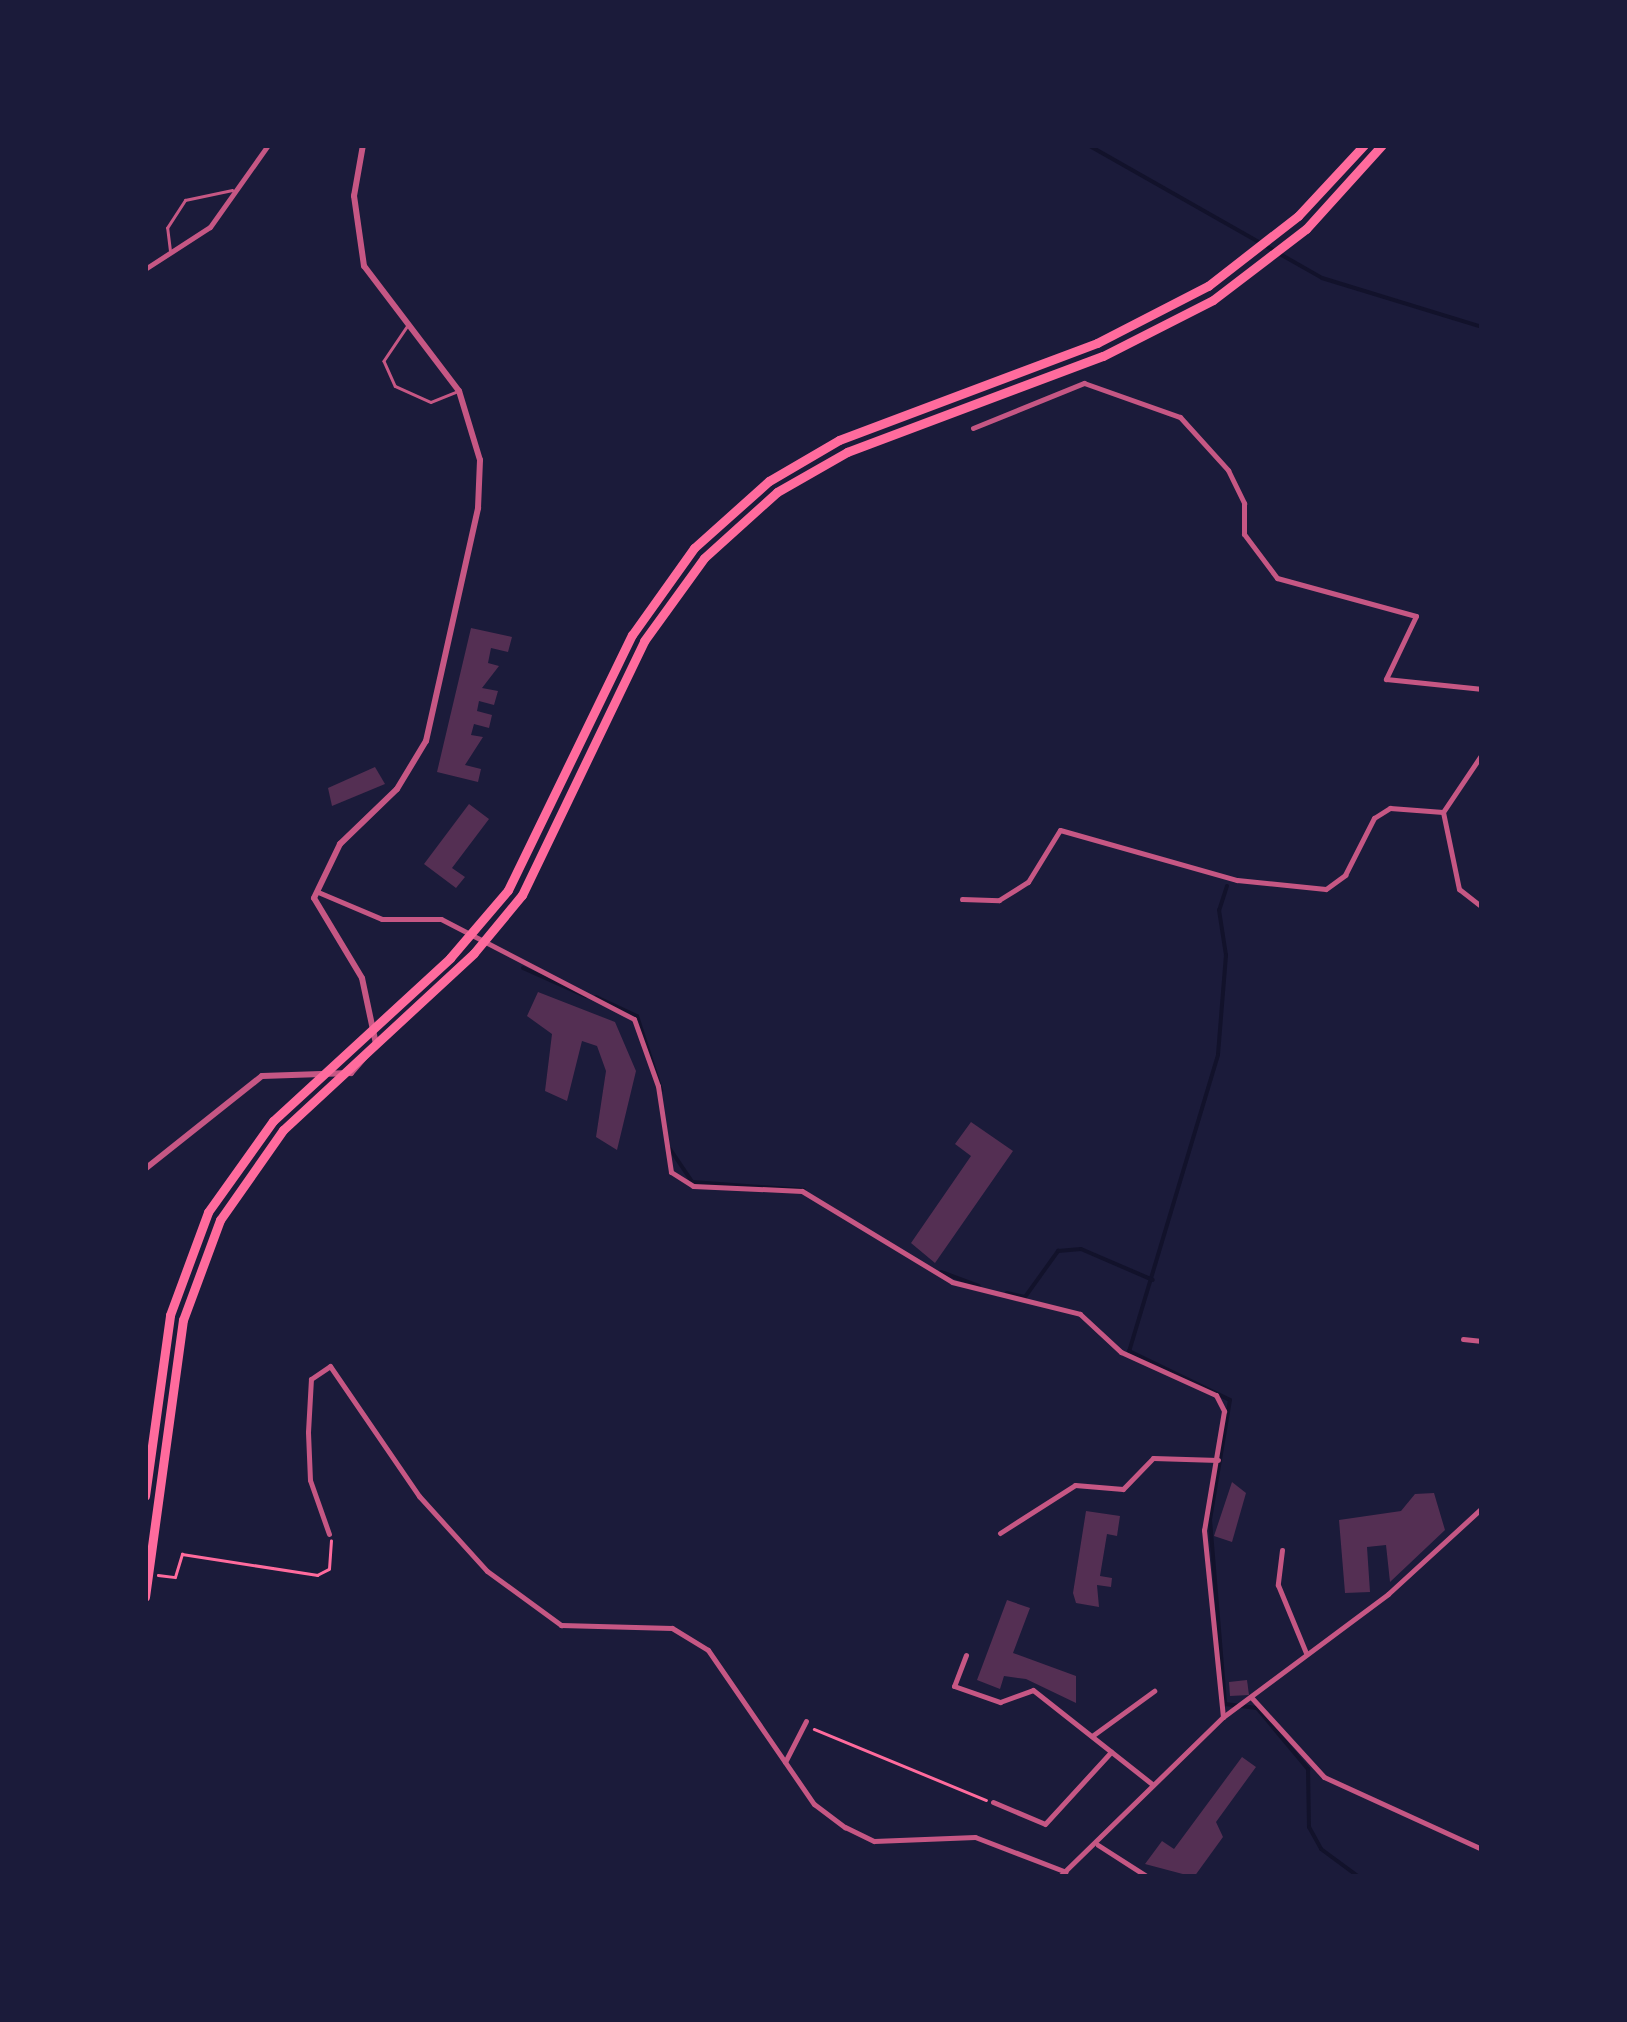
<!DOCTYPE html>
<style>
body{margin:0}
#map{position:relative;width:1627px;height:2022px;overflow:hidden;background:#1b1b3a;font-family:"Sofia Sans Condensed",sans-serif}
div>[style]{position:absolute}
.stream>*{height:4px;margin:-2px;padding:0 2px;transform-origin:2px;border-radius:2px;background:#12122b}
.building>*{inset:0;background:#542f53}
.path>*{height:2.5px;margin:-1.25px;padding:0 1.25px;transform-origin:1.25px;border-radius:1.25px;background:#ff6b9d}
.service>*{height:2.5px;margin:-1.25px;padding:0 1.25px;transform-origin:1.25px;border-radius:1.25px;background:#c65784}
.minor>*{height:5px;margin:-2.5px;padding:0 2.5px;transform-origin:2.5px;border-radius:2.5px;background:#c65784}
.tertiary>*{height:6px;margin:-3px;padding:0 3px;transform-origin:3px;border-radius:3px;background:#c65784}
.trunk>*{height:9px;margin:-4.5px;padding:0 4.5px;transform-origin:4.5px;border-radius:4.5px;background:#ff6b9d}
span{translate:-50% -50%;white-space:nowrap;text-align:center;line-height:1.15;-webkit-text-stroke:9px #1b1b3a;paint-order:stroke}
.frame{position:absolute;inset:0;border:148px solid #1b1b3a;pointer-events:none}
</style>
<div id="map">
<div class="stream">
<i style="left:1088px;top:145px;width:269px;rotate:29.6deg"></i>
<i style="left:1322px;top:278px;width:167px;rotate:17deg"></i>
<i style="left:1227px;top:886px;width:25px;rotate:108deg"></i>
<i style="left:1219px;top:910px;width:46px;rotate:81.2deg"></i>
<i style="left:1226px;top:955px;width:100px;rotate:94.6deg"></i>
<i style="left:1218px;top:1055px;width:309px;rotate:106.7deg"></i>
<i style="left:1129px;top:1351px;width:112px;rotate:25.9deg"></i>
<i style="left:1230px;top:1400px;width:122px;rotate:99.5deg"></i>
<i style="left:1210px;top:1520px;width:185px;rotate:85.3deg"></i>
<i style="left:1225px;top:1704px;width:32px;rotate:7deg"></i>
<i style="left:1257px;top:1708px;width:80px;rotate:50.1deg"></i>
<i style="left:1308px;top:1769px;width:58px;rotate:89deg"></i>
<i style="left:1309px;top:1827px;width:25px;rotate:61deg"></i>
<i style="left:1321px;top:1849px;width:47px;rotate:36.4deg"></i>
<i style="left:523px;top:968px;width:69px;rotate:24deg"></i>
<i style="left:596px;top:997px;width:45px;rotate:24.9deg"></i>
<i style="left:637px;top:1016px;width:78px;rotate:72deg"></i>
<i style="left:670px;top:1149px;width:40px;rotate:56deg"></i>
<i style="left:692px;top:1182px;width:112px;rotate:4.1deg"></i>
<i style="left:941px;top:1272px;width:40px;rotate:20.2deg"></i>
<i style="left:1007px;top:1293px;width:18px;rotate:13deg"></i>
<i style="left:1025px;top:1297px;width:57px;rotate:-54.3deg"></i>
<i style="left:1058px;top:1251px;width:23px;rotate:-5deg"></i>
<i style="left:1081px;top:1249px;width:78px;rotate:23.3deg"></i>
</div>
<div class="building">
<i style="clip-path:polygon(471px 628px,512px 637px,508px 652px,491px 648px,488px 663px,499px 666px,482px 688px,498px 691px,494px 705px,479px 701px,477px 711px,492px 715px,489px 728px,474px 724px,471px 735px,483px 737px,465px 765px,481px 769px,478px 782px,437px 772px)"></i>
<i style="clip-path:polygon(375px 767px,385px 784px,332px 806px,328px 788px)"></i>
<i style="clip-path:polygon(469px 804px,489px 819px,452px 868px,465px 877px,456px 888px,424px 864px)"></i>
<i style="clip-path:polygon(538px 992px,615px 1022px,636px 1071px,617px 1150px,596px 1137px,606px 1071px,597px 1046px,582px 1041px,567px 1101px,545px 1091px,552px 1034px,527px 1016px)"></i>
<i style="clip-path:polygon(971px 1122px,1013px 1151px,935px 1263px,911px 1243px,971px 1156px,955px 1144px)"></i>
<i style="clip-path:polygon(1232px 1482px,1246px 1493px,1232px 1542px,1214px 1536px)"></i>
<i style="clip-path:polygon(1434px 1493px,1445px 1530px,1390px 1582px,1386px 1545px,1367px 1547px,1370px 1592px,1345px 1593px,1339px 1520px,1401px 1511px,1415px 1494px)"></i>
<i style="clip-path:polygon(1086px 1511px,1120px 1516px,1117px 1536px,1107px 1534px,1100px 1576px,1112px 1578px,1111px 1587px,1097px 1585px,1099px 1607px,1076px 1603px,1073px 1593px)"></i>
<i style="clip-path:polygon(1007px 1600px,1030px 1608px,1013px 1653px,1076px 1676px,1076px 1703px,1026px 1679px,1004px 1676px,1000px 1689px,977px 1680px)"></i>
<i style="clip-path:polygon(1247px 1680px,1249px 1695px,1230px 1696px,1229px 1682px)"></i>
<i style="clip-path:polygon(1242px 1757px,1256px 1767px,1216px 1822px,1223px 1837px,1194px 1877px,1145px 1864px,1162px 1841px,1174px 1849px)"></i>
</div>
<div class="path">
<i style="left:158px;top:1575px;width:17px;rotate:7deg"></i>
<i style="left:175px;top:1577px;width:24px;rotate:-73deg"></i>
<i style="left:182px;top:1554px;width:137px;rotate:8.8deg"></i>
<i style="left:317px;top:1575px;width:13px;rotate:-27deg"></i>
<i style="left:329px;top:1569px;width:28px;rotate:-86deg"></i>
<i style="left:814px;top:1729px;width:186px;rotate:22.4deg"></i>
</div>
<div class="service">
<i style="left:170px;top:251px;width:23px;rotate:-97deg"></i>
<i style="left:167px;top:228px;width:33px;rotate:-57deg"></i>
<i style="left:185px;top:200px;width:48px;rotate:-12deg"></i>
<i style="left:407px;top:327px;width:41px;rotate:124.1deg"></i>
<i style="left:384px;top:361px;width:27px;rotate:66deg"></i>
<i style="left:395px;top:386px;width:39px;rotate:24deg"></i>
<i style="left:431px;top:402px;width:29px;rotate:-22deg"></i>
</div>
<div class="minor">
<i style="left:145px;top:269px;width:77px;rotate:-32.9deg"></i>
<i style="left:210px;top:227px;width:100px;rotate:-54.7deg"></i>
<i style="left:973px;top:428px;width:120px;rotate:-22.1deg"></i>
<i style="left:1084px;top:383px;width:102px;rotate:19.5deg"></i>
<i style="left:1180px;top:417px;width:72px;rotate:47.8deg"></i>
<i style="left:1228px;top:470px;width:37px;rotate:64deg"></i>
<i style="left:1244px;top:503px;width:31px;rotate:90deg"></i>
<i style="left:1244px;top:534px;width:55px;rotate:53.1deg"></i>
<i style="left:1277px;top:578px;width:144px;rotate:15.3deg"></i>
<i style="left:1416px;top:616px;width:70px;rotate:115.5deg"></i>
<i style="left:1386px;top:679px;width:97px;rotate:5.9deg"></i>
<i style="left:1482px;top:754px;width:70px;rotate:123.9deg"></i>
<i style="left:1443px;top:812px;width:79px;rotate:78.3deg"></i>
<i style="left:1459px;top:889px;width:29px;rotate:38deg"></i>
<i style="left:318px;top:892px;width:69px;rotate:22.9deg"></i>
<i style="left:382px;top:919px;width:59px"></i>
<i style="left:441px;top:919px;width:217px;rotate:27.4deg"></i>
<i style="left:634px;top:1019px;width:71px;rotate:70.3deg"></i>
<i style="left:658px;top:1086px;width:87px;rotate:81.4deg"></i>
<i style="left:671px;top:1172px;width:26px;rotate:32deg"></i>
<i style="left:693px;top:1186px;width:109px;rotate:2.6deg"></i>
<i style="left:802px;top:1191px;width:175px;rotate:31.2deg"></i>
<i style="left:952px;top:1282px;width:132px;rotate:14deg"></i>
<i style="left:1080px;top:1314px;width:56px;rotate:42.8deg"></i>
<i style="left:1121px;top:1352px;width:104px;rotate:24.4deg"></i>
<i style="left:1216px;top:1395px;width:18px;rotate:63deg"></i>
<i style="left:1224px;top:1411px;width:121px;rotate:99.5deg"></i>
<i style="left:1204px;top:1530px;width:188px;rotate:84.2deg"></i>
<i style="left:962px;top:899px;width:37px;rotate:2deg"></i>
<i style="left:999px;top:900px;width:34px;rotate:-32deg"></i>
<i style="left:1028px;top:882px;width:61px;rotate:-58.4deg"></i>
<i style="left:1060px;top:830px;width:184px;rotate:15.8deg"></i>
<i style="left:1237px;top:880px;width:89px;rotate:5.8deg"></i>
<i style="left:1326px;top:889px;width:24px;rotate:-36deg"></i>
<i style="left:1345px;top:875px;width:64px;rotate:-63deg"></i>
<i style="left:1374px;top:818px;width:19px;rotate:-32deg"></i>
<i style="left:1390px;top:808px;width:53px;rotate:4.3deg"></i>
<i style="left:1463px;top:1339px;width:19px;rotate:6deg"></i>
<i style="left:1000px;top:1533px;width:89px;rotate:-32.6deg"></i>
<i style="left:1075px;top:1485px;width:48px;rotate:4.8deg"></i>
<i style="left:1123px;top:1489px;width:43px;rotate:-45.9deg"></i>
<i style="left:1153px;top:1458px;width:65px;rotate:1.8deg"></i>
<i style="left:329px;top:1534px;width:57px;rotate:-109.4deg"></i>
<i style="left:310px;top:1480px;width:48px;rotate:-92.4deg"></i>
<i style="left:308px;top:1432px;width:53px;rotate:-86.8deg"></i>
<i style="left:311px;top:1379px;width:23px;rotate:-34deg"></i>
<i style="left:330px;top:1366px;width:158px;rotate:55.6deg"></i>
<i style="left:419px;top:1496px;width:101px;rotate:47.8deg"></i>
<i style="left:487px;top:1571px;width:92px;rotate:36.1deg"></i>
<i style="left:561px;top:1625px;width:111px;rotate:1.5deg"></i>
<i style="left:672px;top:1628px;width:42px;rotate:31.4deg"></i>
<i style="left:708px;top:1650px;width:187px;rotate:55.5deg"></i>
<i style="left:814px;top:1804px;width:39px;rotate:37deg"></i>
<i style="left:845px;top:1827px;width:32px;rotate:26deg"></i>
<i style="left:874px;top:1841px;width:101px;rotate:-2.3deg"></i>
<i style="left:975px;top:1837px;width:97px;rotate:21deg"></i>
<i style="left:1282px;top:1550px;width:35px;rotate:97deg"></i>
<i style="left:1278px;top:1585px;width:74px;rotate:67.6deg"></i>
<i style="left:966px;top:1655px;width:33px;rotate:111deg"></i>
<i style="left:954px;top:1686px;width:49px;rotate:19.2deg"></i>
<i style="left:1000px;top:1702px;width:35px;rotate:-20deg"></i>
<i style="left:1033px;top:1690px;width:152px;rotate:38.3deg"></i>
<i style="left:1251px;top:1697px;width:108px;rotate:47.6deg"></i>
<i style="left:1324px;top:1777px;width:174px;rotate:24.5deg"></i>
<i style="left:1092px;top:1736px;width:77px;rotate:-36deg"></i>
<i style="left:785px;top:1762px;width:46px;rotate:-62.9deg"></i>
<i style="left:993px;top:1802px;width:56px;rotate:22.9deg"></i>
<i style="left:1045px;top:1824px;width:98px;rotate:-47.5deg"></i>
<i style="left:1098px;top:1845px;width:59px;rotate:32.6deg"></i>
<i style="left:1059px;top:1877px;width:229px;rotate:-44.3deg"></i>
<i style="left:1223px;top:1717px;width:206px;rotate:-36.7deg"></i>
<i style="left:1388px;top:1594px;width:127px;rotate:-42.5deg"></i>
</div>
<div class="tertiary">
<i style="left:145px;top:1169px;width:149px;rotate:-38.5deg"></i>
<i style="left:262px;top:1076px;width:89px;rotate:-1.9deg"></i>
<i style="left:351px;top:1073px;width:38px;rotate:-49deg"></i>
<i style="left:376px;top:1044px;width:67px;rotate:-102deg"></i>
<i style="left:362px;top:978px;width:93px;rotate:-121deg"></i>
<i style="left:314px;top:898px;width:60px;rotate:-64.3deg"></i>
<i style="left:340px;top:844px;width:79px;rotate:-44deg"></i>
<i style="left:397px;top:789px;width:56px;rotate:-58.9deg"></i>
<i style="left:426px;top:741px;width:239px;rotate:-77.4deg"></i>
<i style="left:478px;top:508px;width:48px;rotate:-87.6deg"></i>
<i style="left:480px;top:460px;width:72px;rotate:-106.9deg"></i>
<i style="left:459px;top:391px;width:157px;rotate:-127.2deg"></i>
<i style="left:364px;top:266px;width:71px;rotate:-98.1deg"></i>
<i style="left:354px;top:196px;width:52px;rotate:-80deg"></i>
</div>
<div class="trunk">
<i style="left:145px;top:1496px;width:183px;rotate:-82.1deg"></i>
<i style="left:170px;top:1315px;width:110px;rotate:-69.7deg"></i>
<i style="left:208px;top:1212px;width:112px;rotate:-54.5deg"></i>
<i style="left:273px;top:1121px;width:241px;rotate:-42.6deg"></i>
<i style="left:450px;top:958px;width:89px;rotate:-49.5deg"></i>
<i style="left:508px;top:890px;width:284px;rotate:-64.1deg"></i>
<i style="left:632px;top:635px;width:107px;rotate:-54.5deg"></i>
<i style="left:694px;top:548px;width:101px;rotate:-41.8deg"></i>
<i style="left:769px;top:481px;width:81px;rotate:-30.4deg"></i>
<i style="left:839px;top:440px;width:276px;rotate:-20.6deg"></i>
<i style="left:1097px;top:343px;width:125px;rotate:-27.2deg"></i>
<i style="left:1208px;top:286px;width:114px;rotate:-37.9deg"></i>
<i style="left:1298px;top:216px;width:97px;rotate:-47.1deg"></i>
<i style="left:145px;top:1597px;width:280px;rotate:-82.2deg"></i>
<i style="left:183px;top:1320px;width:107px;rotate:-69.7deg"></i>
<i style="left:220px;top:1220px;width:110px;rotate:-55deg"></i>
<i style="left:283px;top:1130px;width:260px;rotate:-42.8deg"></i>
<i style="left:474px;top:953px;width:75px;rotate:-50.4deg"></i>
<i style="left:522px;top:895px;width:282px;rotate:-64.3deg"></i>
<i style="left:644px;top:641px;width:102px;rotate:-54.1deg"></i>
<i style="left:704px;top:558px;width:98px;rotate:-42.1deg"></i>
<i style="left:777px;top:492px;width:81px;rotate:-29.7deg"></i>
<i style="left:847px;top:452px;width:273px;rotate:-20.6deg"></i>
<i style="left:1103px;top:356px;width:123px;rotate:-27deg"></i>
<i style="left:1213px;top:300px;width:117px;rotate:-37.4deg"></i>
<i style="left:1306px;top:229px;width:113px;rotate:-47.9deg"></i>
</div>
<div class="frame"></div>
</div>
